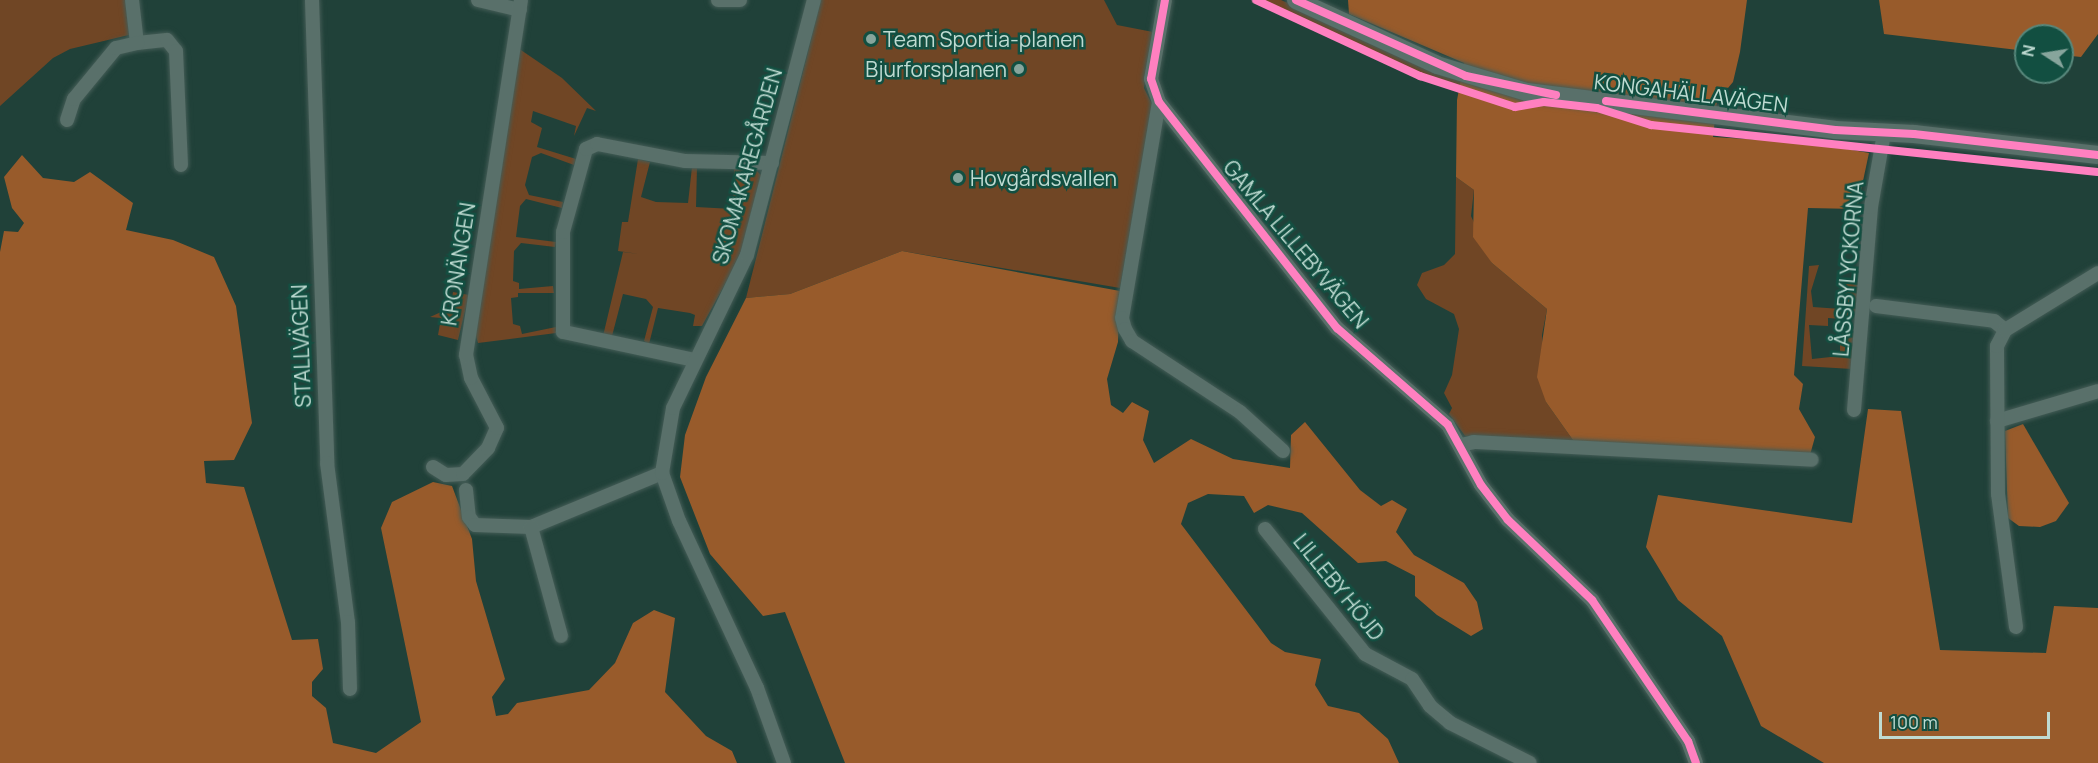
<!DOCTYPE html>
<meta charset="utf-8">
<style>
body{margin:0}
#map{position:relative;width:2098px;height:763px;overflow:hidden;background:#204139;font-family:Manrope,sans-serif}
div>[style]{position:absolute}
.green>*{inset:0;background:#704625}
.forest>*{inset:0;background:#985b2b}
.roads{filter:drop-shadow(0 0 2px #445c56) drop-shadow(0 0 2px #445c56)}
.street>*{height:14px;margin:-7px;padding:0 7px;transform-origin:7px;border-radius:7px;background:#59706a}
.secondary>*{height:18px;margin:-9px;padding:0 9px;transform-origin:9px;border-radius:9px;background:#59706a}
.cycleway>*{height:8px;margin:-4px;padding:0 4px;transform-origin:4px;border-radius:4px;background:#ff80c0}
.dots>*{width:16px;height:16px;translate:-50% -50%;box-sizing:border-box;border:3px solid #124f41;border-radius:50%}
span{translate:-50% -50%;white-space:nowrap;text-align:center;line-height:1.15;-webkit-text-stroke:5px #124f41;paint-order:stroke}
.poi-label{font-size:21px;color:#bfdbd2}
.left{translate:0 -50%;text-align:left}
.right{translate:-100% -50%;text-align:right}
.street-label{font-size:21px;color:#bfdbd2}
.north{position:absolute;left:2014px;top:24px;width:60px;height:60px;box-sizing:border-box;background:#124f41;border:2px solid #57877b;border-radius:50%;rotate:282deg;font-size:16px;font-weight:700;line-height:24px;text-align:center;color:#bfdbd2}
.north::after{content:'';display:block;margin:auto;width:21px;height:27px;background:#87a59c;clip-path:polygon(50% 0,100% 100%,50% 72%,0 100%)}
.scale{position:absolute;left:1879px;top:712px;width:171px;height:27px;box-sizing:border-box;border:3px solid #bfdbd2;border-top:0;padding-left:8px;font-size:18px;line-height:21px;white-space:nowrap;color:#bfdbd2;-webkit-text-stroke:4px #124f41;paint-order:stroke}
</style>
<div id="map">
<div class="green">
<i style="clip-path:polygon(0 0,127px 0,129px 35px,70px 49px,53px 58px,0 106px)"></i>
<i style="clip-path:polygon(821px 0,1104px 0,1117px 25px,1153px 32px,1144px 88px,1153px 106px,1120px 288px,902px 251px,790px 294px,746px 298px)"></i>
<i style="clip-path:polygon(1263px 0,1281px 0,1481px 88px,1466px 92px,1432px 79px)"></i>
<i style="clip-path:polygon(515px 46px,562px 78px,596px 111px,587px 108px,574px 136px,576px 126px,533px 111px,531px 122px,542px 128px,537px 147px,576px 159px,574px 165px,541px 153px,532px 157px,525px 185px,529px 195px,563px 202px,562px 208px,526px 199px,520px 206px,516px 237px,556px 242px,555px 247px,521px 243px,514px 251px,513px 281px,519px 283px,519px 289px,553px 286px,554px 293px,518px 293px,518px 297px,511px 298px,513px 324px,520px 326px,522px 334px,556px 327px,556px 333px,478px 343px,472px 323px)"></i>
<i style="clip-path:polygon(638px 159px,650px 162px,641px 197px,656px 202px,688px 203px,692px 167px,697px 167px,696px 207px,733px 209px,734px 169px,755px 169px,761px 175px,739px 259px,702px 326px,693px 326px,695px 315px,690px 313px,658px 308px,649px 344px,644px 341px,653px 307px,646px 299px,623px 294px,612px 336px,603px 336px,623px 252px,639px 254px,618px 251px,622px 222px,628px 222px)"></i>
<i style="clip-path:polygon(1456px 177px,1474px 190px,1471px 216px,1492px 263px,1547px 309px,1542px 335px,1546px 402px,1575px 443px,1465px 436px,1449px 414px,1452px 408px,1444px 393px,1452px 375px,1459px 329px,1454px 314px,1426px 299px,1417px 285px,1422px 273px,1444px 265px,1455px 254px)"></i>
<i style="clip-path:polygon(1819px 265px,1811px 291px,1813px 307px,1841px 309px,1842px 288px,1849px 282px,1859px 282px,1858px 309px,1843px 319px,1828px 318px,1828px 326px,1809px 325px,1812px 359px,1840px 356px,1840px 333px,1858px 333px,1852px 369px,1802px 366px,1809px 266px)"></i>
<i style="clip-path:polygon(453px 292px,469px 295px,458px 340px,438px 335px,441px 318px,430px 317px,450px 308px)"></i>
</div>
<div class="forest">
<i style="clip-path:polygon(1348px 0,1747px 0,1740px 52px,1733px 82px,1717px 101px,1713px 137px,1813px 143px,1869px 153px,1857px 209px,1808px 208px,1794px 375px,1803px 384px,1799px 409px,1815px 437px,1810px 455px,1575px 443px,1546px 402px,1537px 377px,1547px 309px,1492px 263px,1473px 237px,1474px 190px,1456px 177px,1457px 100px,1464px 63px,1349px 14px)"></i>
<i style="clip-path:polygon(1879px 0,2098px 0,2098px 34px,2081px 57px,2062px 55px,2062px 36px,2026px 36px,2026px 51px,1884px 34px)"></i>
<i style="clip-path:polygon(22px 155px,43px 178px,74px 182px,90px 172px,133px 203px,126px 230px,173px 240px,214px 257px,236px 306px,252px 423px,234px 460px,204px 461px,206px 483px,244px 487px,292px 640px,318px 639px,323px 669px,312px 682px,312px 696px,326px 708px,333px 743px,376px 753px,421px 722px,381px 528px,392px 502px,433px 482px,452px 486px,472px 539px,476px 581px,505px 679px,492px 697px,496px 716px,508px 714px,517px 703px,589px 690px,615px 663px,633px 623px,654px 610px,675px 618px,665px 692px,706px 736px,732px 751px,737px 763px,0 763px,0 252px,4px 231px,18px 232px,24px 223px,12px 208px,4px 177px)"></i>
<i style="clip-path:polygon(902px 251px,1120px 291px,1118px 342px,1107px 379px,1111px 405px,1123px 413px,1132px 402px,1149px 411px,1143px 440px,1154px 463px,1191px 439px,1233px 459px,1290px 468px,1291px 435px,1305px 422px,1360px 490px,1381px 506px,1392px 500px,1407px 509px,1396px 532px,1414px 555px,1464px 583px,1477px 602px,1483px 629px,1471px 636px,1437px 615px,1415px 596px,1415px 576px,1386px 561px,1358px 563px,1302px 513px,1268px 505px,1254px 513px,1244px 496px,1208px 494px,1188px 503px,1181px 524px,1271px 643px,1285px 652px,1321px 659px,1315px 685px,1328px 706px,1359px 713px,1388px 739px,1399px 763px,845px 763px,785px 612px,763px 616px,710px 554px,680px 477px,685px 435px,706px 377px,746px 298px,790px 294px)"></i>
<i style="clip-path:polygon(1868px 409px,1901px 411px,1940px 650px,2046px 653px,2054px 606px,2098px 608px,2098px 763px,1824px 763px,1761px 726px,1722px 636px,1678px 600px,1646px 547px,1658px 495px,1852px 523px)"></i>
<i style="clip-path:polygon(2023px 424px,2069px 503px,2056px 521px,2040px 527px,2019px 526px,2008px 518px,2005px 431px)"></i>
</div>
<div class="roads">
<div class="street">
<i style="left:132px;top:0;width:43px;rotate:83.4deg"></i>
<i style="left:137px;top:43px;width:30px;rotate:-6deg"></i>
<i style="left:167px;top:40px;width:14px;rotate:51deg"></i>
<i style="left:176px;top:51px;width:114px;rotate:87.5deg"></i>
<i style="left:312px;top:0;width:463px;rotate:88.1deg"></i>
<i style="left:327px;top:463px;width:160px;rotate:82.5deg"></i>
<i style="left:348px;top:622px;width:67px;rotate:88.3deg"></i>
<i style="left:478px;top:0;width:43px;rotate:13.4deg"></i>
<i style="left:718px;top:0;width:22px"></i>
<i style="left:1165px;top:0;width:80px;rotate:100deg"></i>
<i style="left:1151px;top:79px;width:24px;rotate:71deg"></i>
<i style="left:1159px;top:102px;width:288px;rotate:51.8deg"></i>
<i style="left:1337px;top:328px;width:147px;rotate:41.1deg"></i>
<i style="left:1448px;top:425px;width:68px;rotate:61.2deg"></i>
<i style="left:1481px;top:485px;width:44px;rotate:52.4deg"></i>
<i style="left:1508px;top:520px;width:116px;rotate:43.6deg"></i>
<i style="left:1592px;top:600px;width:171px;rotate:55.8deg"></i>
<i style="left:1688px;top:741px;width:23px;rotate:70deg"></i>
<i style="left:1159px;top:102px;width:219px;rotate:99.7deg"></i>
<i style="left:1122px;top:318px;width:11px;rotate:75deg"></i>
<i style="left:1125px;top:329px;width:14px;rotate:60deg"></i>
<i style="left:1132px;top:341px;width:129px;rotate:33.3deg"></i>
<i style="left:1240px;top:412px;width:58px;rotate:42.2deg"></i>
<i style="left:67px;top:120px;width:22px;rotate:-72deg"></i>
<i style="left:74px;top:99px;width:66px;rotate:-50.5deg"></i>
<i style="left:116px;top:48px;width:22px;rotate:-13deg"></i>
<i style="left:1876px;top:306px;width:119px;rotate:7.2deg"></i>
<i style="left:1994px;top:321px;width:14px;rotate:39deg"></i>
<i style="left:694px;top:360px;width:134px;rotate:-167.9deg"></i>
<i style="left:563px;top:332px;width:100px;rotate:-90deg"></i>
<i style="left:563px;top:232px;width:86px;rotate:-74.5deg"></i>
<i style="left:586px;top:149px;width:12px;rotate:-24deg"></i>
<i style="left:597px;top:144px;width:90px;rotate:10.9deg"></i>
<i style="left:685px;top:161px;width:87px;rotate:1.3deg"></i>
<i style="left:1854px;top:410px;width:204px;rotate:-85.2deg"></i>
<i style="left:1871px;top:207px;width:75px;rotate:-80deg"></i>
<i style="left:1997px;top:421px;width:105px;rotate:-16.5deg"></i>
<i style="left:1461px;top:445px;width:13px;rotate:-13deg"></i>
<i style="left:1474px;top:442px;width:338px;rotate:3deg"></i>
<i style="left:433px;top:467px;width:15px;rotate:32deg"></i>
<i style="left:446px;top:475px;width:17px;rotate:-3deg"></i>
<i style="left:463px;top:474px;width:36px;rotate:-46deg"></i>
<i style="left:488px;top:448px;width:22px;rotate:-66deg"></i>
<i style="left:497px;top:428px;width:56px;rotate:-117.5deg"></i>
<i style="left:471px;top:378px;width:24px;rotate:-102deg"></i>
<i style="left:466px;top:355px;width:359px;rotate:-81.2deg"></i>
<i style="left:466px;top:490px;width:27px;rotate:84deg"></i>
<i style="left:469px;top:517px;width:10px;rotate:53deg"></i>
<i style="left:475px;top:525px;width:56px;rotate:2deg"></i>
<i style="left:531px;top:527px;width:142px;rotate:-22.4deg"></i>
<i style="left:531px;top:527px;width:113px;rotate:74.6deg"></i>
<i style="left:1265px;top:529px;width:160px;rotate:51.3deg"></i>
<i style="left:1365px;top:654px;width:53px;rotate:28deg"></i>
<i style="left:1412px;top:679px;width:32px;rotate:56deg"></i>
<i style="left:1430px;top:706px;width:26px;rotate:40deg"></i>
<i style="left:1450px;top:723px;width:89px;rotate:26.6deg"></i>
<i style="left:2016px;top:627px;width:134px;rotate:-97.7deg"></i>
<i style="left:1998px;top:494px;width:148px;rotate:-90.4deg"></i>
<i style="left:1997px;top:346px;width:18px;rotate:-63deg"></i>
<i style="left:2005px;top:330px;width:109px;rotate:-31.5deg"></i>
<i style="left:784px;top:763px;width:80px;rotate:-109.8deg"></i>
<i style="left:757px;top:688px;width:184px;rotate:-115deg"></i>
<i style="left:679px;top:521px;width:51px;rotate:-109.5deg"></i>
<i style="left:662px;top:473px;width:66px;rotate:-80.4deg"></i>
<i style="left:673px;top:408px;width:170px;rotate:-64.2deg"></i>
<i style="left:747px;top:255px;width:264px;rotate:-75.3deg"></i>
</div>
<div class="secondary">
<i style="left:1296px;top:0;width:155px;rotate:24.7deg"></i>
<i style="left:1437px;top:65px;width:94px;rotate:16.7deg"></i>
<i style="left:1527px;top:92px;width:310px;rotate:7deg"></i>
<i style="left:1835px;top:130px;width:79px;rotate:2.9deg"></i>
<i style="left:1914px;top:134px;width:185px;rotate:6.5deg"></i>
</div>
</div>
<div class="cycleway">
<i style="left:1165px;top:0;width:80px;rotate:100deg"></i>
<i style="left:1151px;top:79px;width:24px;rotate:71deg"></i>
<i style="left:1159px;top:102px;width:288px;rotate:51.8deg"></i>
<i style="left:1337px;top:328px;width:147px;rotate:41.1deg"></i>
<i style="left:1448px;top:425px;width:68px;rotate:61.2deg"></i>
<i style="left:1481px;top:485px;width:44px;rotate:52.4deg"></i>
<i style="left:1508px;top:520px;width:116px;rotate:43.6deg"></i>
<i style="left:1592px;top:600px;width:171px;rotate:55.8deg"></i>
<i style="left:1688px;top:741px;width:23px;rotate:70deg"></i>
<i style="left:1256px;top:0;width:181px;rotate:24.9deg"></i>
<i style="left:1420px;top:76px;width:100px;rotate:18.1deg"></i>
<i style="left:1515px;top:107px;width:29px;rotate:-10deg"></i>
<i style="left:1544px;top:102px;width:53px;rotate:6.5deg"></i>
<i style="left:1597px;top:108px;width:57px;rotate:17.5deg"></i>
<i style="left:1651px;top:125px;width:449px;rotate:6deg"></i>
<i style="left:1296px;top:0;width:186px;rotate:24.1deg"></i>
<i style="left:1466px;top:76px;width:92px;rotate:11.9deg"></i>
<i style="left:1606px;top:101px;width:231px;rotate:7.2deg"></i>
<i style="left:1835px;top:130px;width:79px;rotate:2.9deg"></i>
<i style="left:1914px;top:134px;width:185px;rotate:6.5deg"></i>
</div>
<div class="dots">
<i style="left:871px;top:39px;background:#87a59c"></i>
<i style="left:1019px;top:69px;background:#87a59c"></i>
<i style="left:958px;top:178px;background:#87a59c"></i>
</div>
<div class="poi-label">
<span class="left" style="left:883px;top:39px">Team Sportia-planen</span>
<span class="right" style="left:1007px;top:69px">Bjurforsplanen</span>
<span class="left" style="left:970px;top:178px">Hovgårdsvallen</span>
</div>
<div class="street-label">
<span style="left:1691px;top:93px;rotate:7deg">KONGAHÄLLAVÄGEN</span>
<span style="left:747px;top:166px;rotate:-74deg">SKOMAKAREGÅRDEN</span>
<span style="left:1296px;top:244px;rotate:50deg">GAMLA LILLEBYVÄGEN</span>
<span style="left:458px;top:264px;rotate:-81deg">KRONÄNGEN</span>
<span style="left:1848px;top:269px;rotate:-85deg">LÅSSBYLYCKORNA</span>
<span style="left:301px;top:346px;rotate:-92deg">STALLVÄGEN</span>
<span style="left:1339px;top:587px;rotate:51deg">LILLEBY HÖJD</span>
</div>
<div class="north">N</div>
<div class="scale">100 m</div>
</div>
